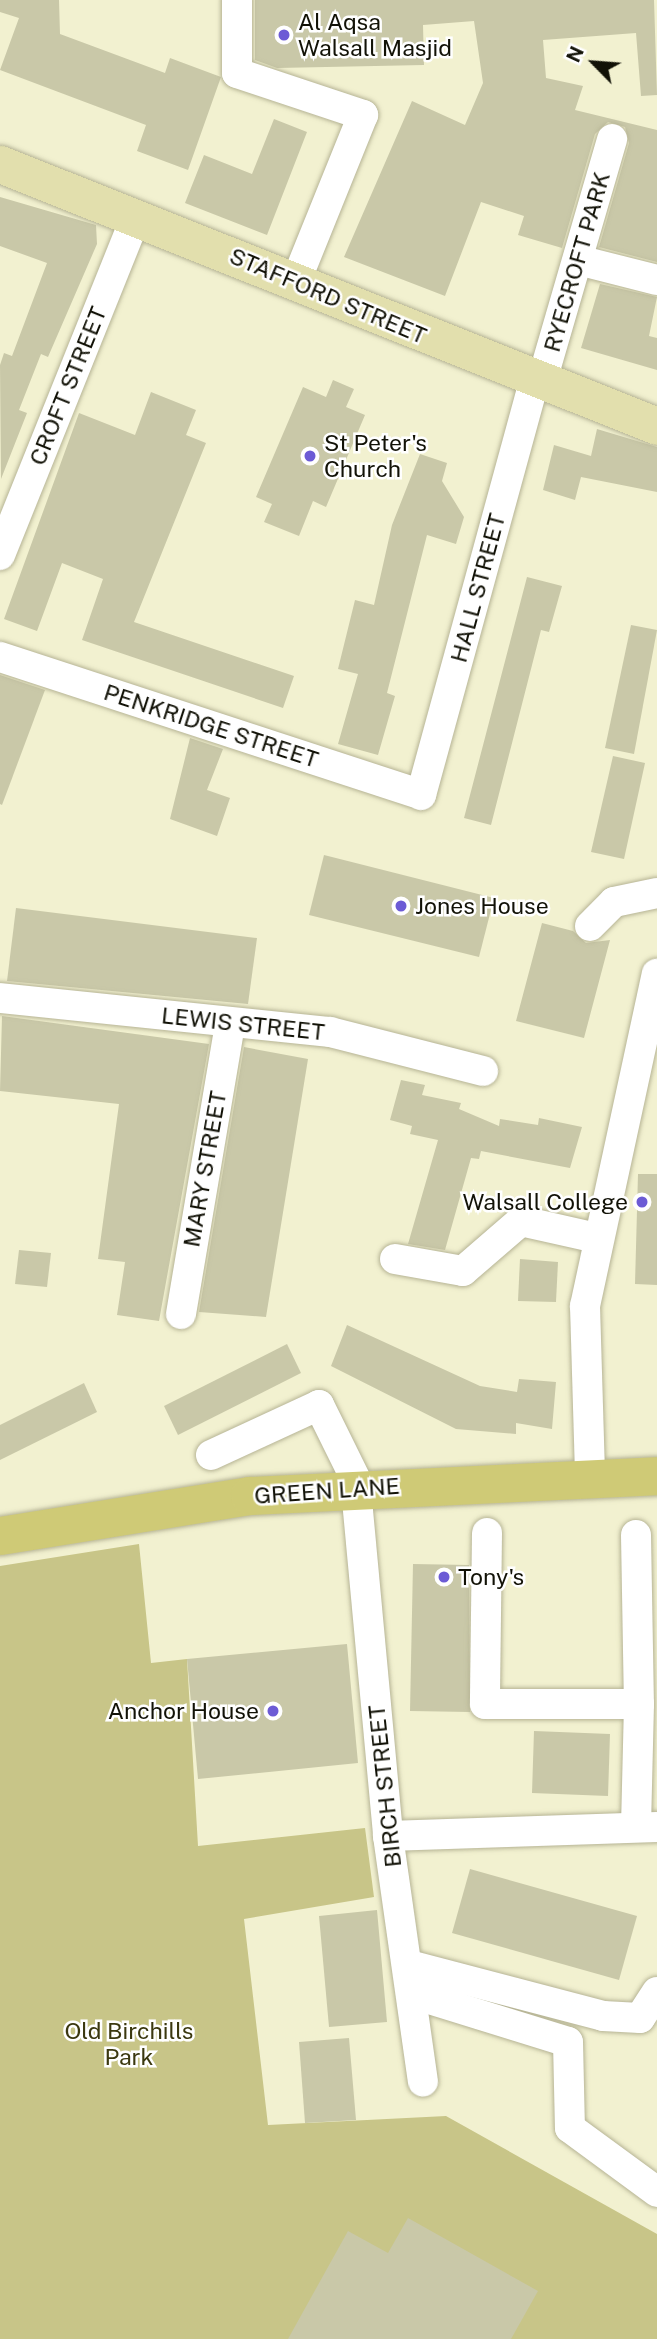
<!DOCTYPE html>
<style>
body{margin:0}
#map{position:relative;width:657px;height:2339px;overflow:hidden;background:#f2f1d0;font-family:"Public Sans",sans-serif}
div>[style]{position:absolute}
.green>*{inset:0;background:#c8c588}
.building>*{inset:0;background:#c9c8a8}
.roads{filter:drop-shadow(0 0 2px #b6b495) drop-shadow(0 0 2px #b6b495)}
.minor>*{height:30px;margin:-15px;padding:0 15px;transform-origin:15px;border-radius:15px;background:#fff}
.major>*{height:37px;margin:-18.5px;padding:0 18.5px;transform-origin:18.5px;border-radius:18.5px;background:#e2dfad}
.highway>*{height:38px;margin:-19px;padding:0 19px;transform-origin:19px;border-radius:19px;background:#cfca76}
.dots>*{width:19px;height:19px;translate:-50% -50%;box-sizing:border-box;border:4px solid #fff;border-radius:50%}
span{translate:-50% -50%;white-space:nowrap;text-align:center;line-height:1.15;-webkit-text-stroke:5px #fff;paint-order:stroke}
.poi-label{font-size:23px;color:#121207}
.left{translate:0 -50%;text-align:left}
.right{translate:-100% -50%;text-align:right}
.street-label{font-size:23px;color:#121207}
.park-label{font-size:23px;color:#3b380f}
.north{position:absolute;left:559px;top:28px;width:70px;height:70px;-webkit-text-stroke:5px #fff;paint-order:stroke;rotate:295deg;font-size:19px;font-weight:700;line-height:28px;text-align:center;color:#121207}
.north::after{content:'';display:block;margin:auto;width:24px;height:32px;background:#121207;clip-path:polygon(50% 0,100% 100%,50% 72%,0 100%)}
</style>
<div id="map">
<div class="green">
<i style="clip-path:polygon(139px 1544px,151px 1663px,187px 1659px,198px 1846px,365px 1828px,374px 1897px,244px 1919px,268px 2125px,446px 2116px,657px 2234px,657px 2339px,0 2339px,0 1566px)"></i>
</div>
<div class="building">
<i style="clip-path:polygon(0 0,59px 0,60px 34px,165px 73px,170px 58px,221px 77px,188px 170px,137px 151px,146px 125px,0 70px,19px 18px,0 12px)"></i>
<i style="clip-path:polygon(255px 0,654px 0,657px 95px,641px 96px,636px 33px,543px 40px,546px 78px,583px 86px,575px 110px,657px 130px,657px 262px,599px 247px,629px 143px,625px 127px,608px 122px,595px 134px,562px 248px,518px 235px,524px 216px,481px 202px,445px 296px,344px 257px,412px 101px,465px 125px,483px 83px,474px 21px,423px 25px,424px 65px,277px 68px,255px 60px)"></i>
<i style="clip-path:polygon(274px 119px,307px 132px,267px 235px,185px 203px,204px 155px,252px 174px)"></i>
<i style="clip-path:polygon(0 197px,96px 225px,97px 244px,48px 357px,41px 354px,19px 410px,27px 413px,1px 479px,0 365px,4px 353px,12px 356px,47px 263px,0 246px)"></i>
<i style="clip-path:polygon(600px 284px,657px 297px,649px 336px,657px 338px,657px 370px,581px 348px)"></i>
<i style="clip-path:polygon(333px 380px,354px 389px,346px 407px,365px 415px,326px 507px,313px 501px,299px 536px,264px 522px,272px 504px,256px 497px,303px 387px,326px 397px)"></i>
<i style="clip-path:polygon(151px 392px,196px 410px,186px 435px,206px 443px,134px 622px,294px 676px,283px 708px,82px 640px,103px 579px,62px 563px,37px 631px,4px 619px,79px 413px,135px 435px)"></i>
<i style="clip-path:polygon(597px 429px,657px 447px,657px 492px,581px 477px,575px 500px,543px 490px,554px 445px,591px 456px)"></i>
<i style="clip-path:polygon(420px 454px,447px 463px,442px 481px,464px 517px,456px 544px,427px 535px,387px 693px,395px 696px,378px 755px,338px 744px,358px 674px,338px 669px,355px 600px,374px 605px,392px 525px)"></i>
<i style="clip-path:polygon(527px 577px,562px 586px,549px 632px,541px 630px,491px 825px,464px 818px)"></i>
<i style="clip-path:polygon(631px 625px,657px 630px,634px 754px,605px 748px)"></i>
<i style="clip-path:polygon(0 675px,45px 690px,2px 805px,0 804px)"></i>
<i style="clip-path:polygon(190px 738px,223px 749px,207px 790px,230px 798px,217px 836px,170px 819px)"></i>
<i style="clip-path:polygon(613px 756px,645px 763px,624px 859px,591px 852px)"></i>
<i style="clip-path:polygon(324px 855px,494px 898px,479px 957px,309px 915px)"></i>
<i style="clip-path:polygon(16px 908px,257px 938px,248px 1004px,7px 981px)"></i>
<i style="clip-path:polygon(542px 923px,573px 931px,586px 943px,610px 940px,584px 1038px,516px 1021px)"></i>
<i style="clip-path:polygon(2px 1016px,209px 1044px,159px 1321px,117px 1315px,125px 1262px,98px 1259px,119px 1104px,0 1091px)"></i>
<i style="clip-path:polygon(244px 1047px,308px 1059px,266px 1317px,199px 1312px)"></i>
<i style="clip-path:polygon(401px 1080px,425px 1085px,422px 1095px,461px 1103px,459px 1109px,499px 1126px,500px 1119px,538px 1125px,539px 1118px,582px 1127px,570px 1168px,481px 1151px,479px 1159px,471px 1158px,445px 1250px,408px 1244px,438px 1140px,410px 1134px,412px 1126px,390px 1120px)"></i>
<i style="clip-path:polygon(638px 1174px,657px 1174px,657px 1285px,635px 1284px)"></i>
<i style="clip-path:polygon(19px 1250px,51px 1253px,47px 1287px,15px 1284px)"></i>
<i style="clip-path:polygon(520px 1259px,558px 1262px,556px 1302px,518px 1301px)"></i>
<i style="clip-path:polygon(347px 1325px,480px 1386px,517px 1392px,519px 1379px,556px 1382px,552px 1429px,516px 1423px,516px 1434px,456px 1429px,331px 1366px)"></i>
<i style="clip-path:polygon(287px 1344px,301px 1373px,178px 1435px,164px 1406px)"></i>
<i style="clip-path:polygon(84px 1383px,97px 1412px,0 1460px,0 1425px)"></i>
<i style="clip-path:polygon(413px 1564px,469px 1565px,470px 1712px,410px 1711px)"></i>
<i style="clip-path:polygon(347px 1644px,358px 1763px,198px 1779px,187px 1659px)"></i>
<i style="clip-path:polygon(534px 1731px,610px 1734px,608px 1796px,532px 1793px)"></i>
<i style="clip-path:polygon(470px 1869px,637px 1916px,619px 1980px,452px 1933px)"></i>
<i style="clip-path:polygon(377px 1910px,387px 2022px,329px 2027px,319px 1916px)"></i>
<i style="clip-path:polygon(349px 2038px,356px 2120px,305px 2123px,299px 2042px)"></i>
<i style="clip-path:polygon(408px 2218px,538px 2291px,511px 2339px,288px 2339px,348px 2231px,388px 2253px)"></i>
</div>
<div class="roads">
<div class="minor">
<i style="left:237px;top:0;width:73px;rotate:90deg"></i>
<i style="left:237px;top:73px;width:133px;rotate:18.4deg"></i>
<i style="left:363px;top:115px;width:181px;rotate:112deg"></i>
<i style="left:578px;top:260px;width:81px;rotate:14.2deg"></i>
<i style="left:541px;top:384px;width:255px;rotate:-73.8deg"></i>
<i style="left:0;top:555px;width:365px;rotate:-68.1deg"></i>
<i style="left:0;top:657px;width:443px;rotate:18.1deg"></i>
<i style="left:421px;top:795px;width:428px;rotate:-74.7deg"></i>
<i style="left:590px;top:926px;width:34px;rotate:-45deg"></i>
<i style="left:614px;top:902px;width:44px;rotate:-11.8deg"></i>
<i style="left:0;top:998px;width:332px;rotate:5.9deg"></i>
<i style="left:330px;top:1032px;width:158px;rotate:14.3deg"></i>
<i style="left:395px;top:1259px;width:69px;rotate:10deg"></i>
<i style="left:463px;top:1271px;width:77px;rotate:-40.8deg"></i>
<i style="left:521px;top:1221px;width:78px;rotate:12.6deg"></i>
<i style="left:181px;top:1314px;width:294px;rotate:-80.4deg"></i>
<i style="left:211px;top:1455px;width:119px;rotate:-24.8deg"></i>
<i style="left:319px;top:1405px;width:93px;rotate:63.7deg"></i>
<i style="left:590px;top:1474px;width:168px;rotate:-91.7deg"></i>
<i style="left:585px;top:1306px;width:340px;rotate:-77.8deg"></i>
<i style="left:356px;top:1489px;width:348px;rotate:84.7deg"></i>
<i style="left:388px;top:1836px;width:248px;rotate:81.9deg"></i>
<i style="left:487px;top:1533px;width:171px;rotate:90.7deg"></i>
<i style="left:485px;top:1704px;width:154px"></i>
<i style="left:639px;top:1704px;width:123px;rotate:91.4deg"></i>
<i style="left:636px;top:1535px;width:169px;rotate:89deg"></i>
<i style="left:388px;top:1836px;width:269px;rotate:-1.9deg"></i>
<i style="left:409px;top:1965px;width:201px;rotate:14.7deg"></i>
<i style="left:603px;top:2016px;width:37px;rotate:3deg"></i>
<i style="left:640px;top:2018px;width:31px;rotate:-57deg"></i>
<i style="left:413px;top:1994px;width:162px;rotate:17.2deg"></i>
<i style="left:568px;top:2042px;width:86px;rotate:88.7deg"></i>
<i style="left:570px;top:2128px;width:108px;rotate:36.3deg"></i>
</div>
<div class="major">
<i style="left:0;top:164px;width:707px;rotate:21.74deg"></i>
</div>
<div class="highway">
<i style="left:0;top:1536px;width:253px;rotate:-9.1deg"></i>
<i style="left:250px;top:1496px;width:407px;rotate:-2.8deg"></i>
</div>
</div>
<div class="dots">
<i style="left:284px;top:35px;background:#6c5bd5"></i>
<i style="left:310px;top:456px;background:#6c5bd5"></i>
<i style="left:401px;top:906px;background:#6c5bd5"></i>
<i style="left:642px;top:1202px;background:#6c5bd5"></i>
<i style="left:444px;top:1577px;background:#6c5bd5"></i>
<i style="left:273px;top:1711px;background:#6c5bd5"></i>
</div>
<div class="poi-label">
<span class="left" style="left:298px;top:35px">Al Aqsa<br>Walsall Masjid</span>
<span class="left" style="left:324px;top:456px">St Peter's<br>Church</span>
<span class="left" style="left:415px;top:906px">Jones House</span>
<span class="right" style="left:628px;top:1202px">Walsall College</span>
<span class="left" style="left:458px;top:1577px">Tony's</span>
<span class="right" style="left:259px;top:1711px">Anchor House</span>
</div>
<div class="street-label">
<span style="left:577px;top:262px;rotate:-74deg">RYECROFT PARK</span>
<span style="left:328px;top:296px;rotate:23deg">STAFFORD STREET</span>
<span style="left:68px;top:386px;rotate:-68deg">CROFT STREET</span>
<span style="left:478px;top:588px;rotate:-75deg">HALL STREET</span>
<span style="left:211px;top:726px;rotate:18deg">PENKRIDGE STREET</span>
<span style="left:243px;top:1024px;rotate:6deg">LEWIS STREET</span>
<span style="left:205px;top:1169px;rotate:-80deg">MARY STREET</span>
<span style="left:327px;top:1491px;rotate:-4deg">GREEN LANE</span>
<span style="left:385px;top:1786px;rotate:-96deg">BIRCH STREET</span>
</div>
<div class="park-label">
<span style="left:129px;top:2044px">Old Birchills<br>Park</span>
</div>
<div class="north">N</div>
</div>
